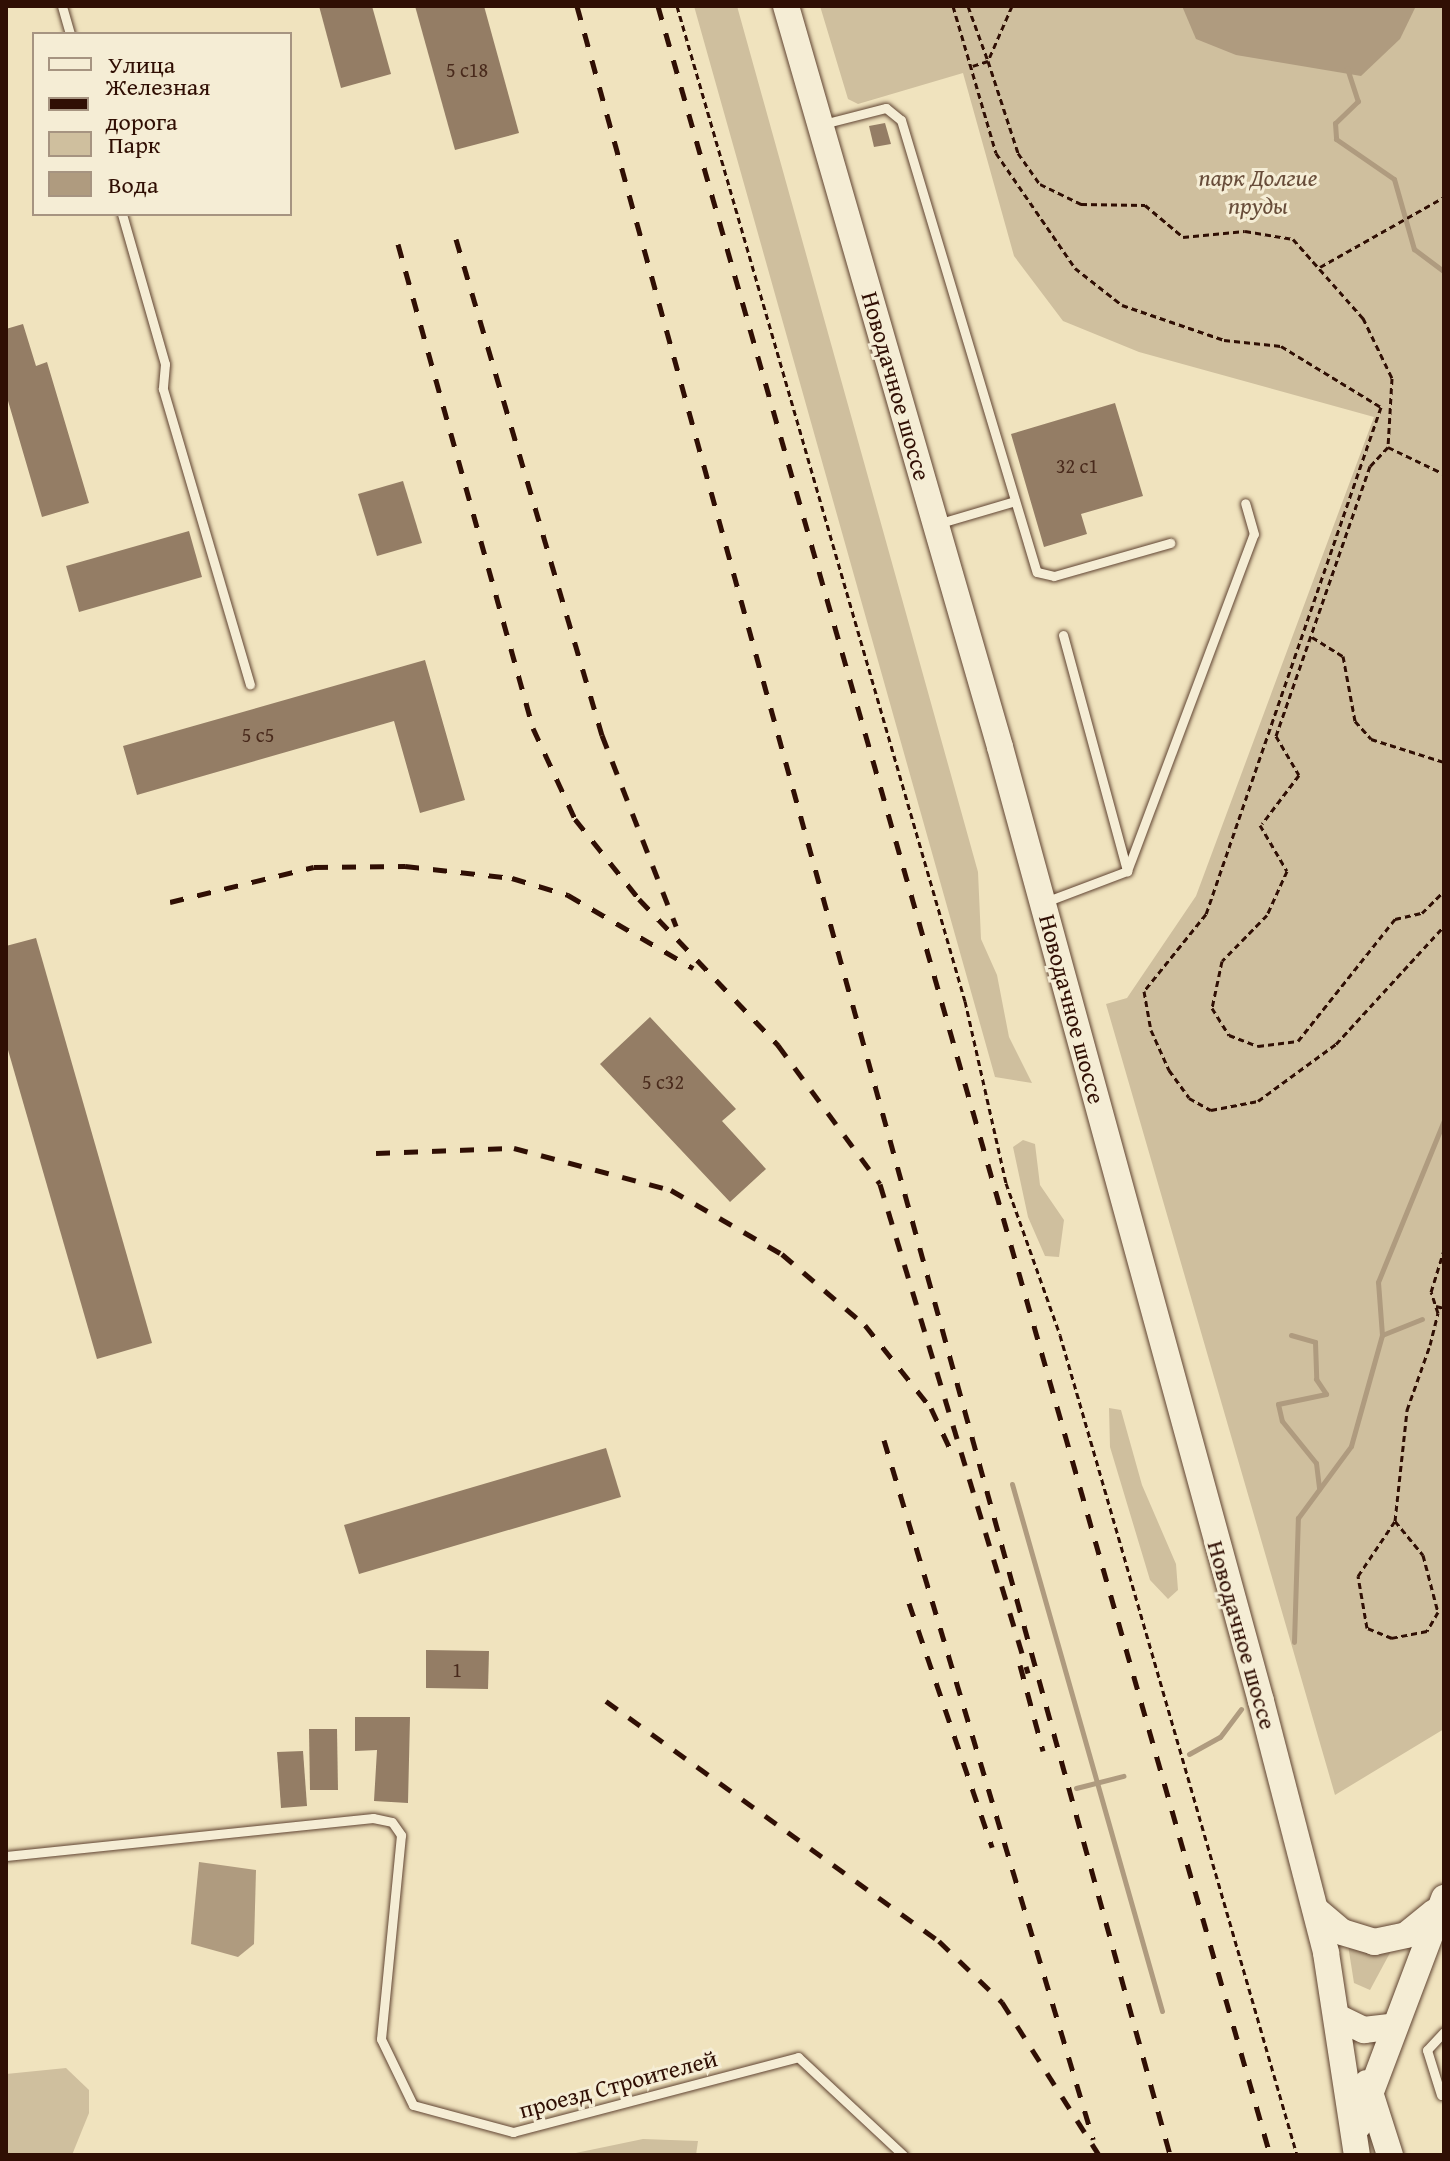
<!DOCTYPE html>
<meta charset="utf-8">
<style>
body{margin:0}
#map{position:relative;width:1450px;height:2161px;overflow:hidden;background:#f0e3be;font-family:"Gentium Book Plus",serif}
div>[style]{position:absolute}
.green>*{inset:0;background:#cfbf9e}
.water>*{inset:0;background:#af9b7f}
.stream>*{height:5px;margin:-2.5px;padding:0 2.5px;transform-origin:2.5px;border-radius:2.5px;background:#af9b7f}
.building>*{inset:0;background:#947d65}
.path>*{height:3px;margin-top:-1.5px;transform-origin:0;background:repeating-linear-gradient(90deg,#300f04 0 6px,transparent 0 10px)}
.roads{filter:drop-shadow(0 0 2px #604432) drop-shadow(0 0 2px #604432)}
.lane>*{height:9px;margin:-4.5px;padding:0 4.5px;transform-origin:4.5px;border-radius:4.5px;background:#f5edd5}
.secondary>*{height:26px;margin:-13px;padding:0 13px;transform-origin:13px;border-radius:13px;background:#f5edd5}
.rail>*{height:5px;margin-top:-2.5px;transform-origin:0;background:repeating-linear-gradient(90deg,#300f04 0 14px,transparent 0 28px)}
span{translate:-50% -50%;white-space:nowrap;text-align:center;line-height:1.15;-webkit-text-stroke:6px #f5edd5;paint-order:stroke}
.number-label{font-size:20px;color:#492a1c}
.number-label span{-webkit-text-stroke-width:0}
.park-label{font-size:24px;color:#684d3a;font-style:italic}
.street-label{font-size:24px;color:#300f04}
.frame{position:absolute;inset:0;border:8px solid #300f04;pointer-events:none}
.legend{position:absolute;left:32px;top:32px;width:260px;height:184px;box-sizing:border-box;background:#f5edd5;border:2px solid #a69481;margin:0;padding:10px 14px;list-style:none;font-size:24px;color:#300f04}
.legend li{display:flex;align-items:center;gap:16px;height:40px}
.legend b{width:40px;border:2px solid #a69481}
</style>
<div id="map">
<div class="green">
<i style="clip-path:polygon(694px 6px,737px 6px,978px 872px,981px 939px,997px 975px,1009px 1037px,1032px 1083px,995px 1077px)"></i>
<i style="clip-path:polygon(820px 6px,1444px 6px,1444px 1729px,1335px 1795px,1106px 1004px,1127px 998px,1196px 896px,1374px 417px,1139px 352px,1063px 321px,1014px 256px,963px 73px,858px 104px,848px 99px)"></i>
<i style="clip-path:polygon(1023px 1140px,1035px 1144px,1040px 1185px,1064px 1220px,1059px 1257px,1045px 1256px,1028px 1217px,1013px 1147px)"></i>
<i style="clip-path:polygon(1109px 1408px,1121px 1410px,1142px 1485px,1176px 1564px,1178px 1590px,1168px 1599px,1150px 1580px,1110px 1447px)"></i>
<i style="clip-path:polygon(1348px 1945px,1391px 1951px,1370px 1990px,1354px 1983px)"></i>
<i style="clip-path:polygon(66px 2068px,89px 2090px,89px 2113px,72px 2155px,6px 2155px,6px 2074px)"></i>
<i style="clip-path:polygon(643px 2139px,698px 2141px,696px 2155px,566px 2155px)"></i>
</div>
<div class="water">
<i style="clip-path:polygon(1182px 6px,1416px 6px,1400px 39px,1361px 76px,1236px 55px,1196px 39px)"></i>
<i style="clip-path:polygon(199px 1862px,256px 1870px,254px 1944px,238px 1957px,191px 1944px)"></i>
</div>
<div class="stream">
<i style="left:1347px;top:68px;width:35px;rotate:72deg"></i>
<i style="left:1358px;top:101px;width:32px;rotate:136deg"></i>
<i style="left:1335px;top:123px;width:16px;rotate:86deg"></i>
<i style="left:1336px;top:139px;width:70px;rotate:34.6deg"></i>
<i style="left:1394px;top:179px;width:73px;rotate:74.1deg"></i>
<i style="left:1414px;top:249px;width:38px;rotate:37deg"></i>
<i style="left:1291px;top:1335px;width:25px;rotate:16deg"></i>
<i style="left:1315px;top:1342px;width:37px;rotate:88deg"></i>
<i style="left:1316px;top:1379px;width:18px;rotate:56deg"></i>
<i style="left:1326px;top:1394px;width:49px;rotate:168.2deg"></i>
<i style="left:1278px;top:1404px;width:17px;rotate:77deg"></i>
<i style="left:1282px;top:1421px;width:54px;rotate:51deg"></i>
<i style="left:1316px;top:1463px;width:26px;rotate:83deg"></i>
<i style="left:1382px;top:1335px;width:43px;rotate:-21.8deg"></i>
<i style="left:1012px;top:1484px;width:548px;rotate:74.11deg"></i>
<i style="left:1294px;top:1642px;width:124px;rotate:-88.2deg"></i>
<i style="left:1298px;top:1518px;width:89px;rotate:-53.6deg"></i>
<i style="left:1351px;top:1446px;width:115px;rotate:-74.4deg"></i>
<i style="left:1382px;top:1335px;width:53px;rotate:-94.3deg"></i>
<i style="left:1378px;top:1282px;width:175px;rotate:-67.8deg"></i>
<i style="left:1189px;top:1754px;width:35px;rotate:-29deg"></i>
<i style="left:1220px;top:1737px;width:35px;rotate:-53deg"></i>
<i style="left:1076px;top:1788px;width:49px;rotate:-14.3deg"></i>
</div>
<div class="building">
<i style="clip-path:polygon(319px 6px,372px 6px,391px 74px,341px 88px)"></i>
<i style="clip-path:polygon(415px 6px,484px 6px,519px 133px,455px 150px)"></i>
<i style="clip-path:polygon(885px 123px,891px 144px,874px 147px,869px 126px)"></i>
<i style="clip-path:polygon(23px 324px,36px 366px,47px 362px,89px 503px,42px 517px,6px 394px,6px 329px)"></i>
<i style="clip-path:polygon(1115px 403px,1143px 496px,1081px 514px,1087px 534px,1044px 547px,1011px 434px)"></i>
<i style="clip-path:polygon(403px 481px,422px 543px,377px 556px,358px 494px)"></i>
<i style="clip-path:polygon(189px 531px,202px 577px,79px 612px,66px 566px)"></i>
<i style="clip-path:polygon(425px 660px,465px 800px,420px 813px,394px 721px,137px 795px,123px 746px)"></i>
<i style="clip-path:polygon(36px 938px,152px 1343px,97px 1359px,6px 1043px,6px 946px)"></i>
<i style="clip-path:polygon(650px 1017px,736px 1109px,722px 1121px,766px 1169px,730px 1202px,600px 1064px)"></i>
<i style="clip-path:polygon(606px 1448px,621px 1497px,359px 1574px,344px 1525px)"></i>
<i style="clip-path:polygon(426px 1650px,489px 1651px,488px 1689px,426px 1688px)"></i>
<i style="clip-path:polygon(355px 1717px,410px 1717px,408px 1803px,374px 1801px,377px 1750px,355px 1751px)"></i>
<i style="clip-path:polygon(309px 1729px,337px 1729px,338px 1790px,310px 1790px)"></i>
<i style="clip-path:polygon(303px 1751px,307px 1806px,281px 1808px,277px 1752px)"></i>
</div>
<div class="path">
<i style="left:677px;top:6px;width:1036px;rotate:73.86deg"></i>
<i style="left:965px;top:1001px;width:187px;rotate:77.3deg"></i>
<i style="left:1006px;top:1183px;width:161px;rotate:70.4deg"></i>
<i style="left:1060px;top:1335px;width:854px;rotate:73.88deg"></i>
<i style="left:953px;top:6px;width:153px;rotate:73.7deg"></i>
<i style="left:996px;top:153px;width:140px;rotate:55.5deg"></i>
<i style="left:1075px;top:268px;width:60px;rotate:38.2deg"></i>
<i style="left:1122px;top:305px;width:108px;rotate:18.9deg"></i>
<i style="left:1224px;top:340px;width:57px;rotate:6deg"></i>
<i style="left:1281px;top:346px;width:117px;rotate:31.4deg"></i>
<i style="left:1381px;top:407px;width:536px;rotate:109.04deg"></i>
<i style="left:1206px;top:914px;width:99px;rotate:128.8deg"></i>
<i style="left:1144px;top:991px;width:40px;rotate:80deg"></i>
<i style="left:1151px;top:1030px;width:44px;rotate:65.8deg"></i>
<i style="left:1169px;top:1070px;width:34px;rotate:54deg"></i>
<i style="left:1189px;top:1098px;width:25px;rotate:29deg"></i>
<i style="left:1211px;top:1110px;width:48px;rotate:-10.8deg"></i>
<i style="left:1258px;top:1101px;width:97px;rotate:-36.2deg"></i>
<i style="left:1336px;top:1044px;width:160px;rotate:-47.5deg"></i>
<i style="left:968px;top:6px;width:59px;rotate:70deg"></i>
<i style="left:988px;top:61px;width:16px;rotate:162deg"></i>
<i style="left:1012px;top:6px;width:60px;rotate:113.6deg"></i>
<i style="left:988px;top:61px;width:97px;rotate:71.9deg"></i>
<i style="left:1018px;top:153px;width:38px;rotate:55deg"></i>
<i style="left:1040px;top:184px;width:46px;rotate:26deg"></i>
<i style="left:1081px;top:204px;width:64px;rotate:0.9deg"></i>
<i style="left:1145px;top:205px;width:50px;rotate:40.1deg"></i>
<i style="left:1183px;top:237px;width:62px;rotate:-5.5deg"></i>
<i style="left:1245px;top:231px;width:49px;rotate:9.5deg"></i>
<i style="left:1293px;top:239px;width:106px;rotate:48.5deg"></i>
<i style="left:1363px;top:318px;width:67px;rotate:64.2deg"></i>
<i style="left:1392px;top:378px;width:69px;rotate:93.3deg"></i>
<i style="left:1388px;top:447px;width:26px;rotate:133deg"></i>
<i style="left:1370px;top:466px;width:286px;rotate:109.2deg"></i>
<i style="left:1276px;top:736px;width:45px;rotate:59.5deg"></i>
<i style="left:1299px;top:775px;width:61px;rotate:127.1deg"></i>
<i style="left:1320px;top:267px;width:142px;rotate:-29.4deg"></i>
<i style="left:1388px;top:447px;width:62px;rotate:25.7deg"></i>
<i style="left:1312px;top:637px;width:36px;rotate:32deg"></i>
<i style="left:1343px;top:656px;width:66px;rotate:79.5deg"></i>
<i style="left:1355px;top:721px;width:24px;rotate:48deg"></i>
<i style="left:1371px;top:739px;width:77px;rotate:17.5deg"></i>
<i style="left:1260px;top:825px;width:53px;rotate:59.6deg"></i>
<i style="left:1287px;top:871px;width:48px;rotate:114.4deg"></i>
<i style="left:1267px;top:915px;width:64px;rotate:134.4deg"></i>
<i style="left:1222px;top:961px;width:48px;rotate:102deg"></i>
<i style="left:1212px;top:1008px;width:32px;rotate:58deg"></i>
<i style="left:1229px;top:1035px;width:31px;rotate:21deg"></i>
<i style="left:1258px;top:1046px;width:40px;rotate:-7.1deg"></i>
<i style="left:1298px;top:1041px;width:156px;rotate:-51.5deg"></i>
<i style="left:1395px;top:919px;width:28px;rotate:-13deg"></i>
<i style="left:1422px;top:913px;width:31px;rotate:-45deg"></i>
<i style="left:1436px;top:1306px;width:8px;rotate:14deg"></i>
<i style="left:1395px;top:1521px;width:44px;rotate:50.5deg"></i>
<i style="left:1423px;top:1555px;width:59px;rotate:75.3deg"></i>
<i style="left:1438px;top:1612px;width:22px;rotate:120deg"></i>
<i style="left:1427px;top:1631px;width:36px;rotate:169deg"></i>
<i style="left:1392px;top:1638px;width:27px;rotate:-158deg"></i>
<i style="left:1367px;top:1628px;width:53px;rotate:-99.8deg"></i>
<i style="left:1358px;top:1576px;width:66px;rotate:-56.1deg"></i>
<i style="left:1395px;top:1521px;width:112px;rotate:-83.8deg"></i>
<i style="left:1407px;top:1410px;width:69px;rotate:-70.5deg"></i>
<i style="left:1430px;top:1345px;width:33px;rotate:-76deg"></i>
<i style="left:1438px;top:1313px;width:22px;rotate:-108deg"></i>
<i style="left:1431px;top:1292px;width:44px;rotate:-72.8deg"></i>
</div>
<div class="roads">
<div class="lane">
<i style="left:62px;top:6px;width:29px;rotate:74deg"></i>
<i style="left:823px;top:124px;width:65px;rotate:-14.3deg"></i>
<i style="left:886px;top:108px;width:19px;rotate:39deg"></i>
<i style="left:901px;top:120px;width:472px;rotate:73.3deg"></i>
<i style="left:1037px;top:572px;width:17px;rotate:13deg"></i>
<i style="left:1054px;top:576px;width:121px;rotate:-15.9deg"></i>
<i style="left:122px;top:214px;width:156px;rotate:74deg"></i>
<i style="left:165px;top:364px;width:25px;rotate:95deg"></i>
<i style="left:163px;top:389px;width:308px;rotate:73.6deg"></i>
<i style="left:937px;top:524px;width:81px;rotate:-16.4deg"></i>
<i style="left:1063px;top:635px;width:245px;rotate:74.8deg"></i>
<i style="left:1045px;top:902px;width:88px;rotate:-20.7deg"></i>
<i style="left:1127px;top:871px;width:360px;rotate:-69.4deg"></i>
<i style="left:1254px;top:534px;width:32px;rotate:-106deg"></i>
<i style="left:6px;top:1856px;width:369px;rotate:-5.9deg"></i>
<i style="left:373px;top:1818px;width:19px;rotate:12deg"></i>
<i style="left:392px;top:1822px;width:16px;rotate:55deg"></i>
<i style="left:401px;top:1835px;width:205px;rotate:95.6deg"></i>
<i style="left:381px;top:2039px;width:73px;rotate:64.1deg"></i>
<i style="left:413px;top:2105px;width:104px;rotate:15.1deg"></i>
<i style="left:513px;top:2132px;width:295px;rotate:-14.7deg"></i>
<i style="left:798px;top:2057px;width:144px;rotate:43deg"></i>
<i style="left:1441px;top:2095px;width:47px;rotate:-107.3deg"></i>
<i style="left:1427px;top:2050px;width:25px;rotate:-47deg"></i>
</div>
<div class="secondary">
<i style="left:786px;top:6px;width:771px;rotate:73.89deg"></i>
<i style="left:1000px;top:747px;width:989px;rotate:74.7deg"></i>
<i style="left:1261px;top:1701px;width:260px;rotate:75.5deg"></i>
<i style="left:1326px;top:1953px;width:204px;rotate:81.3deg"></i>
<i style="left:1316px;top:1910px;width:34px;rotate:40deg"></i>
<i style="left:1342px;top:1932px;width:34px;rotate:17deg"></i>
<i style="left:1374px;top:1942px;width:33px;rotate:-12deg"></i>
<i style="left:1406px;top:1935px;width:36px;rotate:-39deg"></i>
<i style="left:1339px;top:2018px;width:28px;rotate:26deg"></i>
<i style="left:1364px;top:2030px;width:26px;rotate:-7deg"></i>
<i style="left:1367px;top:2083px;width:76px;rotate:72.3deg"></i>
<i style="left:1358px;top:2126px;width:244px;rotate:-69.3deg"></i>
</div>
</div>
<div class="rail">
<i style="left:577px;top:6px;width:2229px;rotate:74.57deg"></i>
<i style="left:658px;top:6px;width:2234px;rotate:74.1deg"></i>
<i style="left:456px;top:239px;width:517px;rotate:73.6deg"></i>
<i style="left:602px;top:735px;width:205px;rotate:68.8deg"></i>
<i style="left:398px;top:244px;width:502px;rotate:74.41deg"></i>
<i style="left:533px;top:728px;width:100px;rotate:65.2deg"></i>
<i style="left:575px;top:819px;width:102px;rotate:51.3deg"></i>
<i style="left:639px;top:899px;width:202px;rotate:46.4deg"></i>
<i style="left:778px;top:1045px;width:172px;rotate:53.7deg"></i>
<i style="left:880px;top:1184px;width:511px;rotate:73.16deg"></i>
<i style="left:170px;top:902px;width:148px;rotate:-13.7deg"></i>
<i style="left:314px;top:867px;width:91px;rotate:-0.6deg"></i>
<i style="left:405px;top:866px;width:108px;rotate:6.4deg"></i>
<i style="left:512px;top:878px;width:59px;rotate:16.9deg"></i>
<i style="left:568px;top:895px;width:145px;rotate:30.3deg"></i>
<i style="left:376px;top:1153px;width:138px;rotate:-2.1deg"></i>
<i style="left:514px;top:1148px;width:163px;rotate:15deg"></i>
<i style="left:671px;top:1190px;width:128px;rotate:30deg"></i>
<i style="left:782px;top:1254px;width:109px;rotate:40.5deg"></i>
<i style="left:865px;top:1325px;width:106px;rotate:51.5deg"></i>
<i style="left:931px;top:1408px;width:52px;rotate:64.9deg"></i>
<i style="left:884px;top:1440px;width:730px;rotate:73.35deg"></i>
<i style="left:909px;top:1603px;width:258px;rotate:71.2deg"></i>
<i style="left:1020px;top:1665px;width:89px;rotate:75deg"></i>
<i style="left:606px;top:1701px;width:410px;rotate:35.8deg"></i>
<i style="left:939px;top:1941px;width:88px;rotate:44.1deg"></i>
<i style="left:1002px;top:2002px;width:181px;rotate:57.6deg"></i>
</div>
<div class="number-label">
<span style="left:467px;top:69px">5 с18</span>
<span style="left:1077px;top:465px">32 с1</span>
<span style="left:258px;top:734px">5 с5</span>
<span style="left:663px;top:1081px">5 с32</span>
<span style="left:457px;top:1669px">1</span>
</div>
<div class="park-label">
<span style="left:1258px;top:192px">парк Долгие<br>пруды</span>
</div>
<div class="street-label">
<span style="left:896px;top:386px;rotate:74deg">Новодачное шоссе</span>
<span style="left:1072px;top:1009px;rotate:75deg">Новодачное шоссе</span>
<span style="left:1242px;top:1635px;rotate:74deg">Новодачное шоссе</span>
<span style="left:618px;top:2084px;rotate:-15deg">проезд Строителей</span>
</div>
<div class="frame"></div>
<ul class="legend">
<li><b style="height:10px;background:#f5edd5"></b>Улица</li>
<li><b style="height:10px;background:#300f04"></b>Железная дорога</li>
<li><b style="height:22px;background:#cfbf9e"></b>Парк</li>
<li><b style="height:22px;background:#af9b7f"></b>Вода</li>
</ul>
</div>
